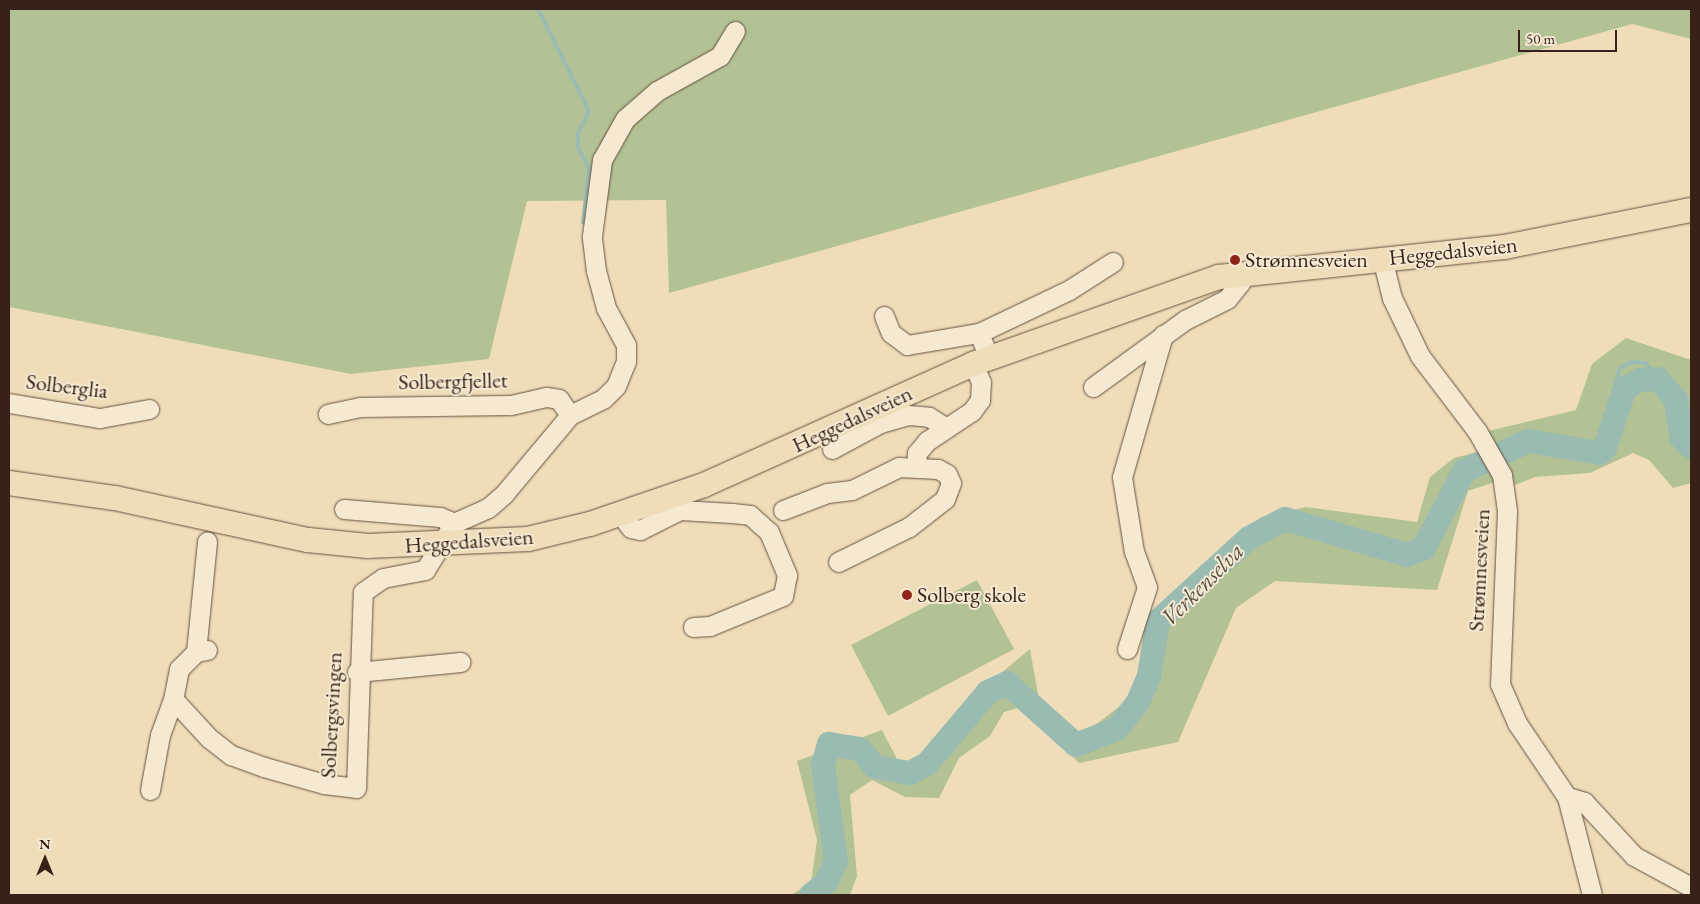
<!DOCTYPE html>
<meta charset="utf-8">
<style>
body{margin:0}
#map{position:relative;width:1700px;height:904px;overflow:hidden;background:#efddb9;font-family:"EB Garamond",serif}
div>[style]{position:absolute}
.green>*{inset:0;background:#b3c294}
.stream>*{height:4px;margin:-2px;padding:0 2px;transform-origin:2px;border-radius:2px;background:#9abbb1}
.river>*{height:24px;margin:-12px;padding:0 12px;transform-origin:12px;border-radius:12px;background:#9abbb1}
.roads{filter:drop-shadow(0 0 1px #665140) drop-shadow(0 0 1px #665140)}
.minor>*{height:19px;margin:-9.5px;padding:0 9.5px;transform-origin:9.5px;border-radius:9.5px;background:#f5e9d2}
.major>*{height:24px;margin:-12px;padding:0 12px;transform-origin:12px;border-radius:12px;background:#efddb9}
.dots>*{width:14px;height:14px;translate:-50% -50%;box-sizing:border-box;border:2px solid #f5e9d2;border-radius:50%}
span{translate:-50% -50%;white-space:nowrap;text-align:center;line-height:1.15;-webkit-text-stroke:4px #f5e9d2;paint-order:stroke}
.street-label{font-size:22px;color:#382217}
.poi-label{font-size:22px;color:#382217}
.left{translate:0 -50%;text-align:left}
.water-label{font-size:24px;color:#555045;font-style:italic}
.frame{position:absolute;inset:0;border:10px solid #382217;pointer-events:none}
.north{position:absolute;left:20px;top:834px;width:50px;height:50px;-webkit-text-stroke:4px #f5e9d2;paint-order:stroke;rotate:0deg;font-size:14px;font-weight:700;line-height:20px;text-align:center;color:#382217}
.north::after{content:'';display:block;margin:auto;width:18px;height:22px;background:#382217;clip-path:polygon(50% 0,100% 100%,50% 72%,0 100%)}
.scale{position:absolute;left:1518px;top:30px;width:99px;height:22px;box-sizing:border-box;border:2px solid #382217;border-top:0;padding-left:6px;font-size:15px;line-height:18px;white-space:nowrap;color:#382217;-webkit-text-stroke:4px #f5e9d2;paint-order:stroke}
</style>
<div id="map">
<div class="green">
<i style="clip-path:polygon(9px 9px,1691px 9px,1691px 39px,1632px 24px,669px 293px,666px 200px,527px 201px,489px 359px,351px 374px,9px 307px)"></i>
<i style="clip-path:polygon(1626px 338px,1691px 360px,1691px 483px,1673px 488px,1649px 460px,1633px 453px,1590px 473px,1535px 477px,1515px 485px,1480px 433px,1576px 410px,1592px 364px)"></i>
<i style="clip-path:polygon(1488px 449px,1507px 478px,1468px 491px,1437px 590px,1275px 581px,1236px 608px,1178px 742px,1079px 763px,1022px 707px,1004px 712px,990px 736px,959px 758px,939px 798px,905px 797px,872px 780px,850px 795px,857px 876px,850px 895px,791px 895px,811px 883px,817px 840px,797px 761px,882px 730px,901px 767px,931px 766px,944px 738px,977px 693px,1030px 649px,1039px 700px,1081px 736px,1137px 693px,1145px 618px,1261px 517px,1306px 507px,1417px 522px,1430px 477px,1454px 458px)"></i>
<i style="clip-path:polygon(977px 580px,1014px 649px,888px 716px,851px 645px)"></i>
</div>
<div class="stream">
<i style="left:538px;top:9px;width:114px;rotate:63.4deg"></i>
<i style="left:589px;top:111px;width:25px;rotate:116deg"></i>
<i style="left:578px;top:134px;width:13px;rotate:90deg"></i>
<i style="left:578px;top:147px;width:24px;rotate:62deg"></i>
<i style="left:589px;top:168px;width:55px;rotate:96.2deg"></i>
<i style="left:1620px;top:401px;width:17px;rotate:-107deg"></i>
<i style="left:1615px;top:385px;width:18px;rotate:-74deg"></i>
<i style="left:1620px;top:368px;width:13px;rotate:-29deg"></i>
<i style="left:1631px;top:362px;width:14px;rotate:4deg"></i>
<i style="left:1645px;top:363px;width:21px;rotate:51deg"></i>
</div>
<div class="river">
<i style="left:811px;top:895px;width:19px;rotate:-39deg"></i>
<i style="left:826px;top:883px;width:23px;rotate:-65deg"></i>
<i style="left:836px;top:862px;width:98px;rotate:-97.6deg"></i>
<i style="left:823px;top:765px;width:22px;rotate:-74deg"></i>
<i style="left:829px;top:744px;width:31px;rotate:9deg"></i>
<i style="left:860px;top:749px;width:23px;rotate:50deg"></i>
<i style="left:875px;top:767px;width:36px;rotate:10deg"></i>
<i style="left:910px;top:773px;width:19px;rotate:-28deg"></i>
<i style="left:927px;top:764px;width:94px;rotate:-49.7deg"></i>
<i style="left:988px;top:692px;width:21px;rotate:-25deg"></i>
<i style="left:1007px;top:683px;width:93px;rotate:41.9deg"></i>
<i style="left:1076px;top:745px;width:44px;rotate:-21.3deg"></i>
<i style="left:1117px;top:729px;width:34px;rotate:-52deg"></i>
<i style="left:1138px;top:702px;width:28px;rotate:-67deg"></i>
<i style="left:1149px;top:676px;width:56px;rotate:-80.7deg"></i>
<i style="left:1158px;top:621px;width:123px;rotate:-42.4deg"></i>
<i style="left:1249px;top:538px;width:41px;rotate:-27.8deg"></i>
<i style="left:1285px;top:519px;width:127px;rotate:16.4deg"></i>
<i style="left:1407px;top:555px;width:18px;rotate:-22deg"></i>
<i style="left:1424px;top:548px;width:87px;rotate:-62.5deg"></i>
<i style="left:1464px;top:471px;width:71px;rotate:-25.1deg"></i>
<i style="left:1528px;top:441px;width:72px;rotate:9.6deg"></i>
<i style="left:1599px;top:453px;width:8px;rotate:-40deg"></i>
<i style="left:1605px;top:448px;width:63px;rotate:-71.6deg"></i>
<i style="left:1625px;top:388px;width:17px;rotate:-28deg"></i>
<i style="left:1640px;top:380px;width:18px;rotate:-3deg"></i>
<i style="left:1658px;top:379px;width:28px;rotate:49deg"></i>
<i style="left:1676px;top:400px;width:37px;rotate:82deg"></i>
<i style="left:1681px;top:437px;width:14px;rotate:45deg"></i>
</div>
<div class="roads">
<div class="minor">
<i style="left:1382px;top:258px;width:41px;rotate:76deg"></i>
<i style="left:1392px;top:298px;width:64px;rotate:64.2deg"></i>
<i style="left:1420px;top:356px;width:94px;rotate:52.8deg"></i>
<i style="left:1477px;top:431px;width:51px;rotate:60.4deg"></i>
<i style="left:1502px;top:475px;width:36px;rotate:82deg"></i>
<i style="left:1507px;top:511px;width:173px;rotate:92.3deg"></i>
<i style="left:1500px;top:684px;width:43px;rotate:66.4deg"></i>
<i style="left:1517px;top:723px;width:89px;rotate:56deg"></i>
<i style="left:1567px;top:797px;width:101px;rotate:75.7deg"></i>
<i style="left:884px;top:316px;width:18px;rotate:68deg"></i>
<i style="left:891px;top:333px;width:20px;rotate:37deg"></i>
<i style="left:907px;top:345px;width:73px;rotate:-9.5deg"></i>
<i style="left:989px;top:358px;width:27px;rotate:-112deg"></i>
<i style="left:979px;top:333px;width:100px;rotate:-25.5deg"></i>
<i style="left:1069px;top:290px;width:52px;rotate:-32.5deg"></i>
<i style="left:1093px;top:387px;width:114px;rotate:-36.1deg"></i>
<i style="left:1185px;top:320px;width:47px;rotate:-26.6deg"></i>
<i style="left:1227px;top:299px;width:21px;rotate:-51deg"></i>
<i style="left:1240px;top:283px;width:10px;rotate:-96deg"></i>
<i style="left:9px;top:403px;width:92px;rotate:9.4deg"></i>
<i style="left:100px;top:418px;width:50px;rotate:-10.4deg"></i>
<i style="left:570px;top:415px;width:37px;rotate:-26deg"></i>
<i style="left:603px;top:399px;width:18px;rotate:-45deg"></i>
<i style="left:616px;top:386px;width:27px;rotate:-68deg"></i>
<i style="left:626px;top:361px;width:16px;rotate:-90deg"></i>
<i style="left:626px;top:345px;width:42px;rotate:-118.4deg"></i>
<i style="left:606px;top:308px;width:38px;rotate:-105deg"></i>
<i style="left:596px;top:271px;width:35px;rotate:-97deg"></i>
<i style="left:592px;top:236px;width:77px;rotate:-82.5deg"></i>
<i style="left:602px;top:160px;width:47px;rotate:-60.7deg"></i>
<i style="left:625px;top:119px;width:43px;rotate:-41.2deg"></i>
<i style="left:657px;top:91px;width:72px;rotate:-29.1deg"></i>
<i style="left:720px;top:56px;width:29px;rotate:-59deg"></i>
<i style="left:832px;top:449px;width:55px;rotate:-28.4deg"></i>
<i style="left:880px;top:423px;width:29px;rotate:-16deg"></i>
<i style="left:908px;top:415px;width:21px;rotate:5deg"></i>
<i style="left:929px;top:417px;width:19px;rotate:32deg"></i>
<i style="left:916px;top:466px;width:13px;rotate:-86deg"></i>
<i style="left:917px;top:453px;width:16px;rotate:-50deg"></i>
<i style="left:927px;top:441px;width:54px;rotate:-33.7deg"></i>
<i style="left:972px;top:411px;width:14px;rotate:-54deg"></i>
<i style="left:980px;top:400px;width:18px;rotate:-87deg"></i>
<i style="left:981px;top:382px;width:20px;rotate:-114deg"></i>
<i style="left:344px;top:509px;width:96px;rotate:4.8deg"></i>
<i style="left:440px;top:517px;width:15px;rotate:23deg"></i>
<i style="left:783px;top:510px;width:47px;rotate:-21.1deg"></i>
<i style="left:827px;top:493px;width:25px;rotate:-7deg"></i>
<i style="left:852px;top:490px;width:52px;rotate:-26.1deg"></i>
<i style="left:899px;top:467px;width:39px;rotate:3deg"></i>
<i style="left:938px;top:469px;width:10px;rotate:29deg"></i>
<i style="left:947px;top:474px;width:10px;rotate:66deg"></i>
<i style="left:951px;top:483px;width:17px;rotate:111deg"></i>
<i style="left:945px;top:499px;width:46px;rotate:142.1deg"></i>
<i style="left:909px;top:527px;width:79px;rotate:153.8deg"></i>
<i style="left:620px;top:514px;width:18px;rotate:52deg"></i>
<i style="left:631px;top:528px;width:9px;rotate:13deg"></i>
<i style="left:640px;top:530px;width:45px;rotate:-26.6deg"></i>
<i style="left:680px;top:510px;width:52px;rotate:3.3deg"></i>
<i style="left:732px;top:513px;width:18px;rotate:6deg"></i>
<i style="left:750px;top:515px;width:25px;rotate:42deg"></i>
<i style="left:769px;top:532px;width:47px;rotate:67.3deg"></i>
<i style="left:787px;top:575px;width:21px;rotate:101deg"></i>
<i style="left:783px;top:596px;width:79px;rotate:157.7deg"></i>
<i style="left:710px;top:626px;width:17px;rotate:177deg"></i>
<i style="left:1127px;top:649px;width:65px;rotate:-72.1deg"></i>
<i style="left:1147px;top:587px;width:37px;rotate:-110deg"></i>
<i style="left:1134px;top:552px;width:76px;rotate:-99.1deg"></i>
<i style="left:1122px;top:477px;width:148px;rotate:-73.9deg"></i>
<i style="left:207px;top:650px;width:11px;rotate:170deg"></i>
<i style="left:196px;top:652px;width:24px;rotate:135deg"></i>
<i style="left:179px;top:669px;width:31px;rotate:101deg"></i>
<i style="left:173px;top:699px;width:53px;rotate:47.3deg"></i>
<i style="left:209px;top:738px;width:28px;rotate:38deg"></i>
<i style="left:231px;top:755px;width:35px;rotate:20deg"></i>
<i style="left:264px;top:767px;width:62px;rotate:15.8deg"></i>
<i style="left:324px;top:784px;width:32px;rotate:7deg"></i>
<i style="left:356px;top:788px;width:196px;rotate:-88deg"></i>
<i style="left:363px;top:592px;width:24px;rotate:-35deg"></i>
<i style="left:383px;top:578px;width:43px;rotate:-10.8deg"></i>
<i style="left:425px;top:570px;width:55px;rotate:-58.3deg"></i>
<i style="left:454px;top:523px;width:37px;rotate:-24deg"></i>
<i style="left:488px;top:508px;width:21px;rotate:-41deg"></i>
<i style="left:504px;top:494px;width:103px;rotate:-50.1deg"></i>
<i style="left:570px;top:415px;width:19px;rotate:-125deg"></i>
<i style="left:559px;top:399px;width:13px;rotate:-171deg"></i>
<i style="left:546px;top:397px;width:37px;rotate:167deg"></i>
<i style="left:510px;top:405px;width:150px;rotate:179.2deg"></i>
<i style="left:360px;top:407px;width:33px;rotate:168deg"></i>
<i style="left:196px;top:652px;width:111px;rotate:-84.3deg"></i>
<i style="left:357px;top:672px;width:104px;rotate:-5.5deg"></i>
<i style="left:150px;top:790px;width:56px;rotate:-79.7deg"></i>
<i style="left:160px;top:735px;width:38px;rotate:-70deg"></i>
<i style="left:1567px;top:797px;width:18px;rotate:16deg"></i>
<i style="left:1584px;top:802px;width:74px;rotate:47.2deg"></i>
<i style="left:1634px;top:856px;width:65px;rotate:28.5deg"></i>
</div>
<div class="major">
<i style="left:9px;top:483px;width:107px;rotate:8.1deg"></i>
<i style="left:115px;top:498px;width:198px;rotate:12.3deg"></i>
<i style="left:308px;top:540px;width:60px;rotate:5.7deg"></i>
<i style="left:368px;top:546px;width:160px;rotate:-2.5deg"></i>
<i style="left:528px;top:539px;width:64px;rotate:-13.6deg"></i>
<i style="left:590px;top:524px;width:120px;rotate:-18.9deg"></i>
<i style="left:704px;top:485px;width:295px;rotate:-24.2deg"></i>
<i style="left:973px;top:364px;width:261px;rotate:-19.5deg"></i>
<i style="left:1219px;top:277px;width:288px;rotate:-6deg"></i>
<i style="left:1505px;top:247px;width:190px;rotate:-11.3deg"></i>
</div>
</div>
<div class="dots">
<i style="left:1235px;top:260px;background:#8f2418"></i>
<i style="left:907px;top:595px;background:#8f2418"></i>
</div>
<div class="street-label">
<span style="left:1453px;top:251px;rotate:-6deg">Heggedalsveien</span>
<span style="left:453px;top:381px;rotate:-1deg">Solbergfjellet</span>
<span style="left:67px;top:386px;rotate:7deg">Solberglia</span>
<span style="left:852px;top:419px;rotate:-25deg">Heggedalsveien</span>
<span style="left:469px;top:541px;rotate:-4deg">Heggedalsveien</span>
<span style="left:1479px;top:570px;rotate:-87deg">Strømnesveien</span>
<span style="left:331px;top:715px;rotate:-87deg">Solbergsvingen</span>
</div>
<div class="poi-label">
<span class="left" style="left:1245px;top:260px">Strømnesveien</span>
<span class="left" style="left:917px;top:595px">Solberg skole</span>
</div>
<div class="water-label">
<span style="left:1202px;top:584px;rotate:-45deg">Verkenselva</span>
</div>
<div class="frame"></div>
<div class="north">N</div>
<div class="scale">50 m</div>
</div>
